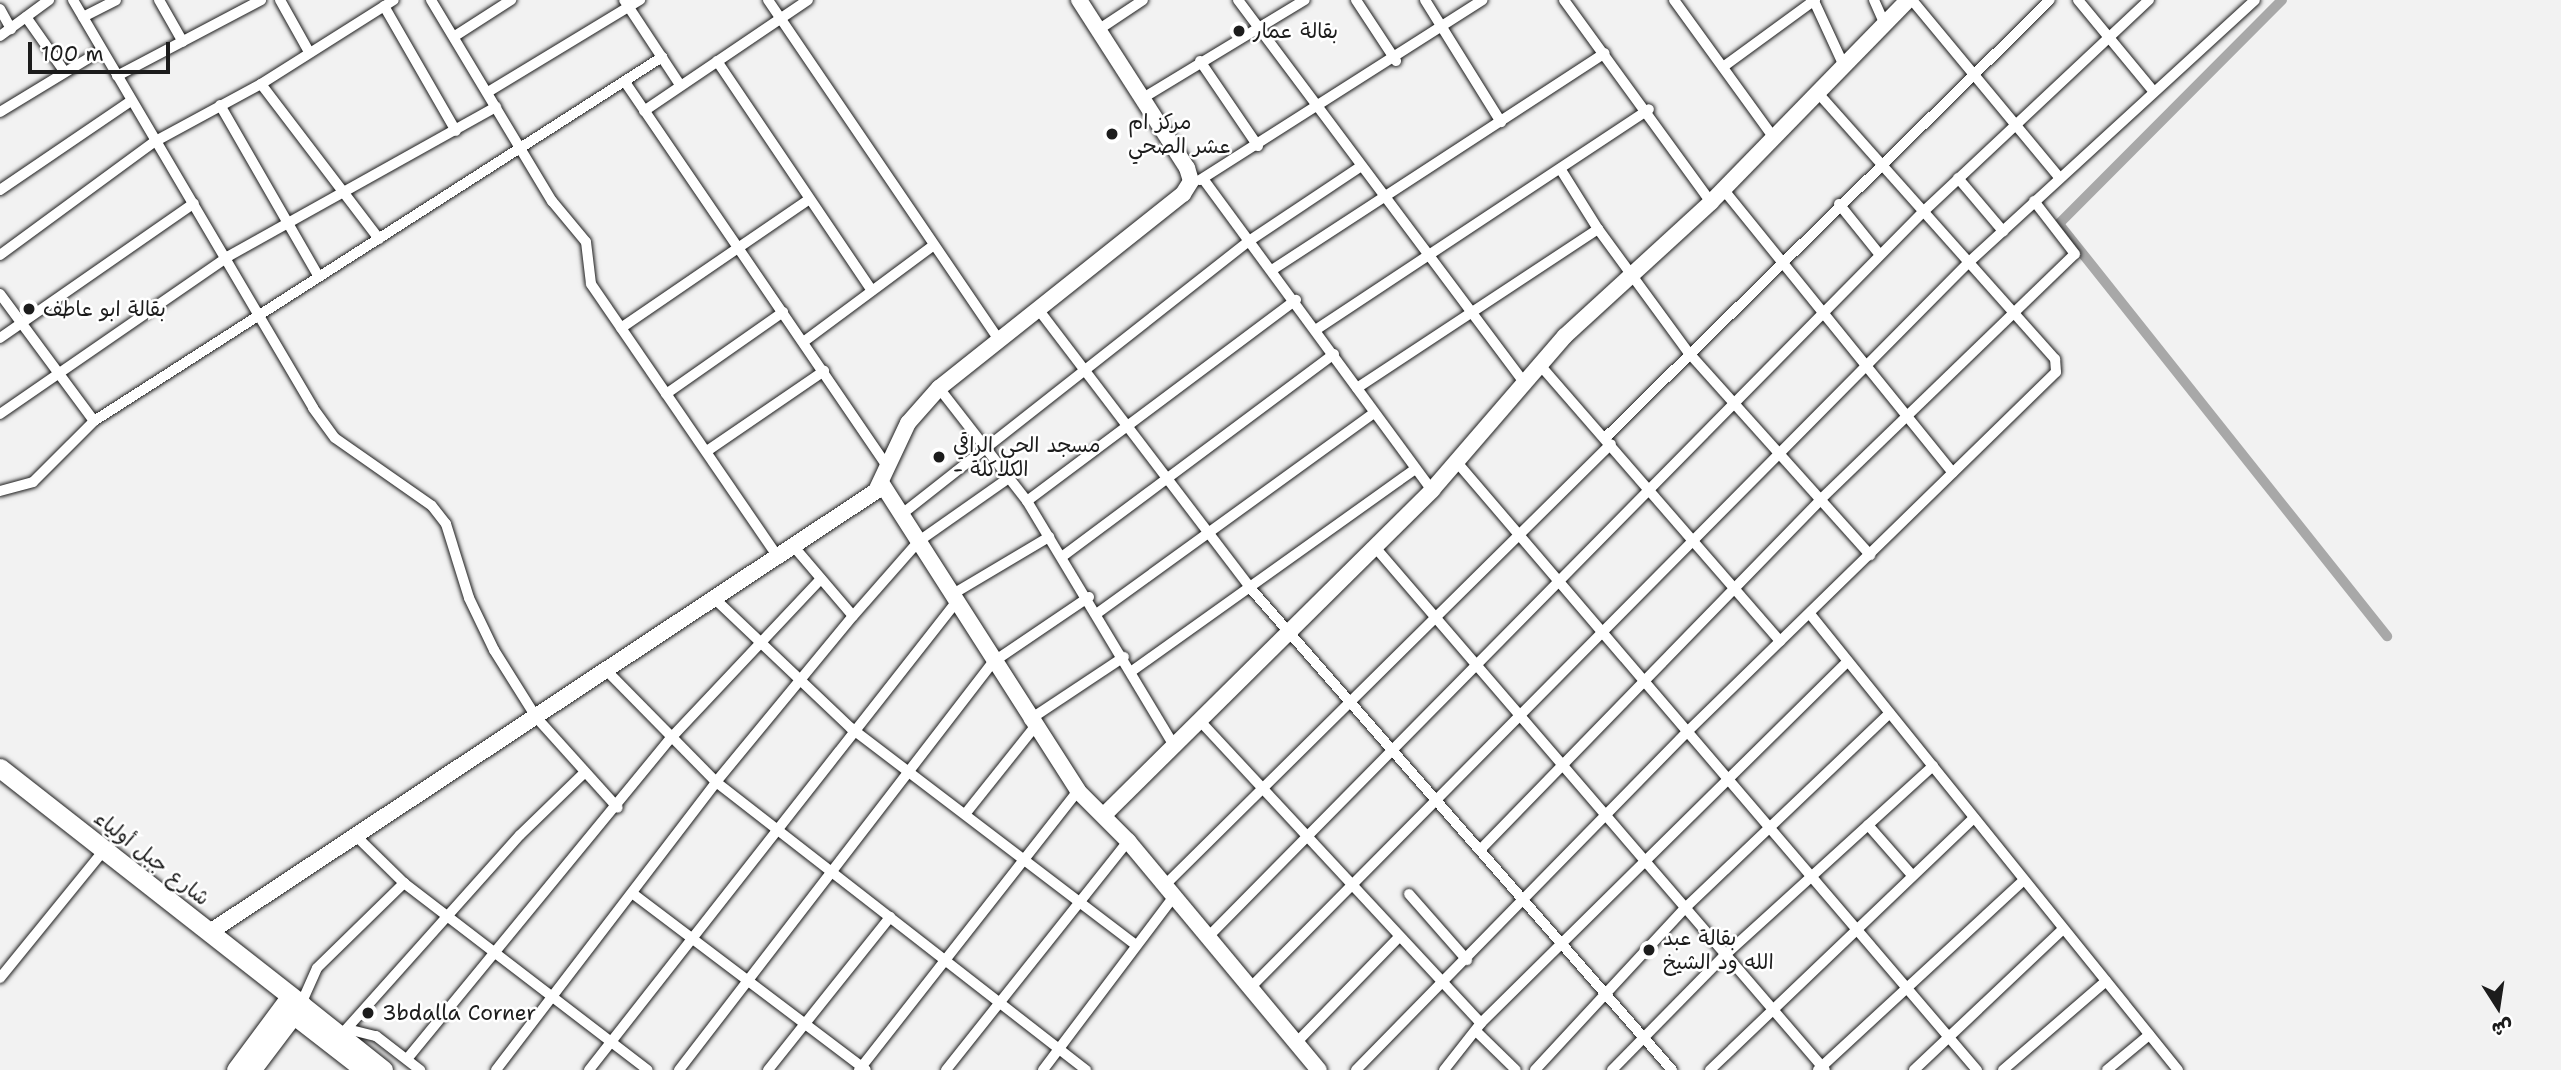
<!DOCTYPE html>
<meta charset="utf-8">
<style>
body{margin:0}
#map{position:relative;width:2561px;height:1070px;overflow:hidden;background:#f2f2f2;font-family:"Shantell Sans","Playpen Sans Arabic",sans-serif}
div>[style]{position:absolute}
.canal>*{height:10px;margin:-5px;padding:0 5px;transform-origin:5px;border-radius:5px;background:#a8a8a8}
.roads{filter:drop-shadow(0 0 2px #1c1c1c) drop-shadow(0 0 2px #1c1c1c)}
.street>*{height:10px;margin:-5px;padding:0 5px;transform-origin:5px;border-radius:5px;background:#fff}
.secondary>*{height:16px;margin:-8px;padding:0 8px;transform-origin:8px;border-radius:8px;background:#fff}
.primary>*{height:18px;margin:-9px;padding:0 9px;transform-origin:9px;border-radius:9px;background:#fff}
.highway>*{height:19px;margin:-9.5px;padding:0 9.5px;transform-origin:9.5px;border-radius:9.5px;background:#fff}
.dots>*{width:19px;height:19px;translate:-50% -50%;box-sizing:border-box;border:4px solid #fff;border-radius:50%}
span{translate:-50% -50%;white-space:nowrap;text-align:center;line-height:1.15;-webkit-text-stroke:5px #fff;paint-order:stroke}
.poi-label{font-size:21px;color:#1c1c1c}
.left{translate:0 -50%;text-align:left}
.street-label{font-size:21px;color:#1c1c1c}
.north{position:absolute;left:2463px;top:972px;width:70px;height:70px;-webkit-text-stroke:5px #fff;paint-order:stroke;rotate:168deg;font-size:19px;font-weight:700;line-height:28px;text-align:center;color:#1c1c1c}
.north::after{content:'';display:block;margin:auto;width:24px;height:32px;background:#1c1c1c;clip-path:polygon(50% 0,100% 100%,50% 72%,0 100%)}
.scale{position:absolute;left:28px;top:42px;width:142px;height:32px;box-sizing:border-box;border:4px solid #1c1c1c;border-top:0;padding-left:9px;font-size:21px;line-height:24px;white-space:nowrap;color:#1c1c1c;-webkit-text-stroke:5px #fff;paint-order:stroke}
</style>
<div id="map">
<div class="canal">
<i style="left:2282px;top:0;width:316px;rotate:134.9deg"></i>
<i style="left:2059px;top:224px;width:527px;rotate:51.48deg"></i>
</div>
<div class="roads">
<div class="street">
<i style="left:73px;top:0;width:473px;rotate:59.5deg"></i>
<i style="left:313px;top:408px;width:37px;rotate:54deg"></i>
<i style="left:335px;top:438px;width:118px;rotate:35deg"></i>
<i style="left:432px;top:506px;width:23px;rotate:52deg"></i>
<i style="left:446px;top:524px;width:77px;rotate:72.7deg"></i>
<i style="left:469px;top:598px;width:58px;rotate:64.3deg"></i>
<i style="left:494px;top:650px;width:79px;rotate:57.9deg"></i>
<i style="left:536px;top:717px;width:122px;rotate:48deg"></i>
<i style="left:159px;top:0;width:48px;rotate:60.3deg"></i>
<i style="left:280px;top:0;width:57px;rotate:60.8deg"></i>
<i style="left:431px;top:0;width:235px;rotate:59deg"></i>
<i style="left:552px;top:201px;width:53px;rotate:50.3deg"></i>
<i style="left:586px;top:242px;width:42px;rotate:83.2deg"></i>
<i style="left:591px;top:284px;width:333px;rotate:55.6deg"></i>
<i style="left:624px;top:0;width:102px;rotate:56.6deg"></i>
<i style="left:768px;top:0;width:409px;rotate:55.8deg"></i>
<i style="left:1238px;top:0;width:478px;rotate:53.2deg"></i>
<i style="left:1356px;top:0;width:73px;rotate:56.7deg"></i>
<i style="left:1425px;top:0;width:144px;rotate:58.1deg"></i>
<i style="left:1564px;top:0;width:250px;rotate:54deg"></i>
<i style="left:1674px;top:0;width:169px;rotate:54.1deg"></i>
<i style="left:1874px;top:0;width:27px;rotate:66deg"></i>
<i style="left:1912px;top:0;width:230px;rotate:50.3deg"></i>
<i style="left:2078px;top:0;width:119px;rotate:50.4deg"></i>
<i style="left:1814px;top:1px;width:72px;rotate:65.2deg"></i>
<i style="left:384px;top:6px;width:144px;rotate:60.1deg"></i>
<i style="left:0;top:9px;width:23px;rotate:61deg"></i>
<i style="left:26px;top:17px;width:66px;rotate:54.9deg"></i>
<i style="left:83px;top:17px;width:37px;rotate:-27deg"></i>
<i style="left:1098px;top:30px;width:54px;rotate:-33.7deg"></i>
<i style="left:0;top:36px;width:61px;rotate:-36.3deg"></i>
<i style="left:455px;top:36px;width:67px;rotate:-32.7deg"></i>
<i style="left:717px;top:61px;width:277px;rotate:56deg"></i>
<i style="left:1200px;top:61px;width:103px;rotate:55.7deg"></i>
<i style="left:1723px;top:67px;width:114px;rotate:-36.1deg"></i>
<i style="left:117px;top:76px;width:163px;rotate:-27.8deg"></i>
<i style="left:625px;top:82px;width:468px;rotate:55.7deg"></i>
<i style="left:261px;top:84px;width:195px;rotate:52.7deg"></i>
<i style="left:488px;top:92px;width:178px;rotate:-31.2deg"></i>
<i style="left:1143px;top:98px;width:189px;rotate:-31.2deg"></i>
<i style="left:220px;top:105px;width:195px;rotate:60.1deg"></i>
<i style="left:644px;top:111px;width:198px;rotate:-34.1deg"></i>
<i style="left:0;top:112px;width:119px;rotate:-31.3deg"></i>
<i style="left:1561px;top:170px;width:70px;rotate:57.9deg"></i>
<i style="left:1958px;top:178px;width:70px;rotate:49.7deg"></i>
<i style="left:1200px;top:180px;width:335px;rotate:-32.5deg"></i>
<i style="left:1204px;top:180px;width:385px;rotate:53.7deg"></i>
<i style="left:1723px;top:189px;width:365px;rotate:51deg"></i>
<i style="left:0;top:190px;width:158px;rotate:-34.2deg"></i>
<i style="left:1839px;top:204px;width:65px;rotate:51.2deg"></i>
<i style="left:0;top:255px;width:191px;rotate:-36.3deg"></i>
<i style="left:154px;top:142px;width:122px;rotate:-28.5deg"></i>
<i style="left:261px;top:84px;width:157px;rotate:-32.3deg"></i>
<i style="left:1272px;top:270px;width:397px;rotate:-33.1deg"></i>
<i style="left:0;top:294px;width:158px;rotate:53.5deg"></i>
<i style="left:1038px;top:309px;width:353px;rotate:52.7deg"></i>
<i style="left:1252px;top:590px;width:638px;rotate:48.81deg"></i>
<i style="left:621px;top:328px;width:227px;rotate:-34.4deg"></i>
<i style="left:1317px;top:329px;width:398px;rotate:-33.5deg"></i>
<i style="left:0;top:338px;width:236px;rotate:-34.8deg"></i>
<i style="left:806px;top:340px;width:159px;rotate:-36.6deg"></i>
<i style="left:1540px;top:365px;width:366px;rotate:49deg"></i>
<i style="left:939px;top:388px;width:143px;rotate:52.1deg"></i>
<i style="left:1027px;top:501px;width:286px;rotate:59deg"></i>
<i style="left:1357px;top:388px;width:289px;rotate:-33.4deg"></i>
<i style="left:1598px;top:229px;width:152px;rotate:53.8deg"></i>
<i style="left:1688px;top:352px;width:273px;rotate:48.1deg"></i>
<i style="left:666px;top:394px;width:143px;rotate:-35deg"></i>
<i style="left:0;top:414px;width:278px;rotate:-34.6deg"></i>
<i style="left:229px;top:256px;width:306px;rotate:-29.2deg"></i>
<i style="left:1605px;top:438px;width:624px;rotate:-44.55deg"></i>
<i style="left:707px;top:451px;width:142px;rotate:-34.4deg"></i>
<i style="left:1455px;top:460px;width:803px;rotate:49.45deg"></i>
<i style="left:0;top:491px;width:34px;rotate:-15deg"></i>
<i style="left:33px;top:482px;width:86px;rotate:-45deg"></i>
<i style="left:94px;top:421px;width:675px;rotate:-32.65deg"></i>
<i style="left:1027px;top:501px;width:336px;rotate:-36.8deg"></i>
<i style="left:902px;top:514px;width:442px;rotate:-38.2deg"></i>
<i style="left:1249px;top:241px;width:133px;rotate:-33.7deg"></i>
<i style="left:1374px;top:546px;width:691px;rotate:49.28deg"></i>
<i style="left:795px;top:548px;width:89px;rotate:49.5deg"></i>
<i style="left:1063px;top:556px;width:338px;rotate:-36.7deg"></i>
<i style="left:953px;top:594px;width:112px;rotate:-30.7deg"></i>
<i style="left:716px;top:600px;width:186px;rotate:43.5deg"></i>
<i style="left:851px;top:728px;width:358px;rotate:37.3deg"></i>
<i style="left:1099px;top:612px;width:339px;rotate:-35.9deg"></i>
<i style="left:1810px;top:614px;width:586px;rotate:51.1deg"></i>
<i style="left:607px;top:671px;width:156px;rotate:45.5deg"></i>
<i style="left:716px;top:782px;width:469px;rotate:37.9deg"></i>
<i style="left:1132px;top:671px;width:346px;rotate:-35.5deg"></i>
<i style="left:1029px;top:720px;width:114px;rotate:-33.6deg"></i>
<i style="left:1201px;top:722px;width:411px;rotate:47.1deg"></i>
<i style="left:966px;top:813px;width:107px;rotate:-51.4deg"></i>
<i style="left:1868px;top:825px;width:67px;rotate:48.7deg"></i>
<i style="left:356px;top:836px;width:67px;rotate:44.4deg"></i>
<i style="left:404px;top:883px;width:307px;rotate:37.5deg"></i>
<i style="left:1480px;top:850px;width:488px;rotate:-45.8deg"></i>
<i style="left:1820px;top:500px;width:354px;rotate:-44deg"></i>
<i style="left:2075px;top:254px;width:67px;rotate:-127.7deg"></i>
<i style="left:1165px;top:885px;width:627px;rotate:-44.68deg"></i>
<i style="left:632px;top:893px;width:293px;rotate:37.1deg"></i>
<i style="left:1409px;top:894px;width:88px;rotate:48.7deg"></i>
<i style="left:1207px;top:938px;width:1020px;rotate:-45.4deg"></i>
<i style="left:1923px;top:212px;width:310px;rotate:-43.2deg"></i>
<i style="left:0;top:978px;width:165px;rotate:-50.9deg"></i>
<i style="left:1250px;top:988px;width:1020px;rotate:-45.28deg"></i>
<i style="left:1968px;top:263px;width:389px;rotate:-42.5deg"></i>
<i style="left:301px;top:1004px;width:39px;rotate:-66deg"></i>
<i style="left:317px;top:968px;width:122px;rotate:-44.3deg"></i>
<i style="left:347px;top:1029px;width:30px;rotate:14deg"></i>
<i style="left:376px;top:1036px;width:56px;rotate:37.7deg"></i>
<i style="left:1477px;top:1032px;width:54px;rotate:44.3deg"></i>
<i style="left:341px;top:1035px;width:268px;rotate:-48.2deg"></i>
<i style="left:520px;top:835px;width:89px;rotate:-44.1deg"></i>
<i style="left:1296px;top:1043px;width:146px;rotate:-45.8deg"></i>
<i style="left:407px;top:1059px;width:414px;rotate:-50.6deg"></i>
<i style="left:670px;top:739px;width:220px;rotate:-46.7deg"></i>
<i style="left:496px;top:1070px;width:362px;rotate:-52.6deg"></i>
<i style="left:716px;top:782px;width:215px;rotate:-50.5deg"></i>
<i style="left:853px;top:616px;width:100px;rotate:-48.7deg"></i>
<i style="left:919px;top:541px;width:111px;rotate:-35.1deg"></i>
<i style="left:589px;top:1070px;width:596px;rotate:-51.88deg"></i>
<i style="left:679px;top:1070px;width:515px;rotate:-52.42deg"></i>
<i style="left:993px;top:662px;width:116px;rotate:-34.1deg"></i>
<i style="left:768px;top:1070px;width:196px;rotate:-51.4deg"></i>
<i style="left:859px;top:1070px;width:355px;rotate:-51.9deg"></i>
<i style="left:946px;top:1070px;width:293px;rotate:-51.5deg"></i>
<i style="left:1043px;top:1070px;width:218px;rotate:-53deg"></i>
<i style="left:1356px;top:1070px;width:474px;rotate:-45.6deg"></i>
<i style="left:1688px;top:731px;width:514px;rotate:-44.29deg"></i>
<i style="left:2056px;top:372px;width:13px;rotate:-94deg"></i>
<i style="left:2055px;top:359px;width:356px;rotate:-131.7deg"></i>
<i style="left:1444px;top:1070px;width:60px;rotate:-51.8deg"></i>
<i style="left:1481px;top:1023px;width:515px;rotate:-44.61deg"></i>
<i style="left:1535px;top:1070px;width:219px;rotate:-47.2deg"></i>
<i style="left:1684px;top:909px;width:284px;rotate:-43.6deg"></i>
<i style="left:1612px;top:1070px;width:158px;rotate:-45.5deg"></i>
<i style="left:1723px;top:957px;width:284px;rotate:-42.3deg"></i>
<i style="left:1710px;top:1070px;width:365px;rotate:-43.7deg"></i>
<i style="left:1818px;top:1070px;width:280px;rotate:-42.7deg"></i>
<i style="left:1914px;top:1070px;width:205px;rotate:-43.4deg"></i>
<i style="left:2003px;top:1070px;width:136px;rotate:-40.8deg"></i>
<i style="left:2107px;top:1070px;width:55px;rotate:-39.8deg"></i>
</div>
<div class="secondary">
<i style="left:882px;top:484px;width:364px;rotate:57.4deg"></i>
<i style="left:1078px;top:791px;width:71px;rotate:45deg"></i>
<i style="left:1128px;top:841px;width:298px;rotate:50.2deg"></i>
<i style="left:1104px;top:815px;width:462px;rotate:-44.7deg"></i>
<i style="left:1432px;top:490px;width:203px;rotate:-49.2deg"></i>
<i style="left:1565px;top:336px;width:198px;rotate:-42.5deg"></i>
<i style="left:1711px;top:202px;width:282px;rotate:-45.7deg"></i>
<i style="left:210px;top:932px;width:799px;rotate:-33.51deg"></i>
<i style="left:876px;top:491px;width:75px;rotate:-64.8deg"></i>
<i style="left:908px;top:423px;width:47px;rotate:-48.5deg"></i>
<i style="left:939px;top:388px;width:312px;rotate:-38.5deg"></i>
<i style="left:1183px;top:194px;width:15px;rotate:-58deg"></i>
<i style="left:1191px;top:181px;width:14px;rotate:-107deg"></i>
<i style="left:1187px;top:168px;width:200px;rotate:-122.7deg"></i>
</div>
<div class="primary">
<i style="left:301px;top:1004px;width:106px;rotate:38.5deg"></i>
<i style="left:293px;top:1015px;width:90px;rotate:37.8deg"></i>
</div>
<div class="highway">
<i style="left:0;top:768px;width:382px;rotate:38.1deg"></i>
<i style="left:301px;top:1004px;width:83px;rotate:127.1deg"></i>
<i style="left:236px;top:1070px;width:91px;rotate:-53.5deg"></i>
</div>
</div>
<div class="dots">
<i style="left:1239px;top:31px;background:#1c1c1c"></i>
<i style="left:1112px;top:134px;background:#1c1c1c"></i>
<i style="left:29px;top:309px;background:#1c1c1c"></i>
<i style="left:939px;top:457px;background:#1c1c1c"></i>
<i style="left:1649px;top:950px;background:#1c1c1c"></i>
<i style="left:368px;top:1013px;background:#1c1c1c"></i>
</div>
<div class="poi-label">
<span class="left" style="left:1253px;top:31px">بقالة عمار</span>
<span class="left" style="left:1128px;top:134px">مركز ام<br>عشر الصحي</span>
<span class="left" style="left:43px;top:309px">بقالة ابو عاطف</span>
<span class="left" style="left:953px;top:457px">مسجد الحي الراقي<br>- الكلاكلة</span>
<span class="left" style="left:1663px;top:950px">بقالة عبد<br>الله ود الشيخ</span>
<span class="left" style="left:382px;top:1013px">3bdalla Corner</span>
</div>
<div class="street-label">
<span style="left:152px;top:858px;rotate:38deg">شارع جبل أولياء</span>
</div>
<div class="north">ش</div>
<div class="scale">100 m</div>
</div>
